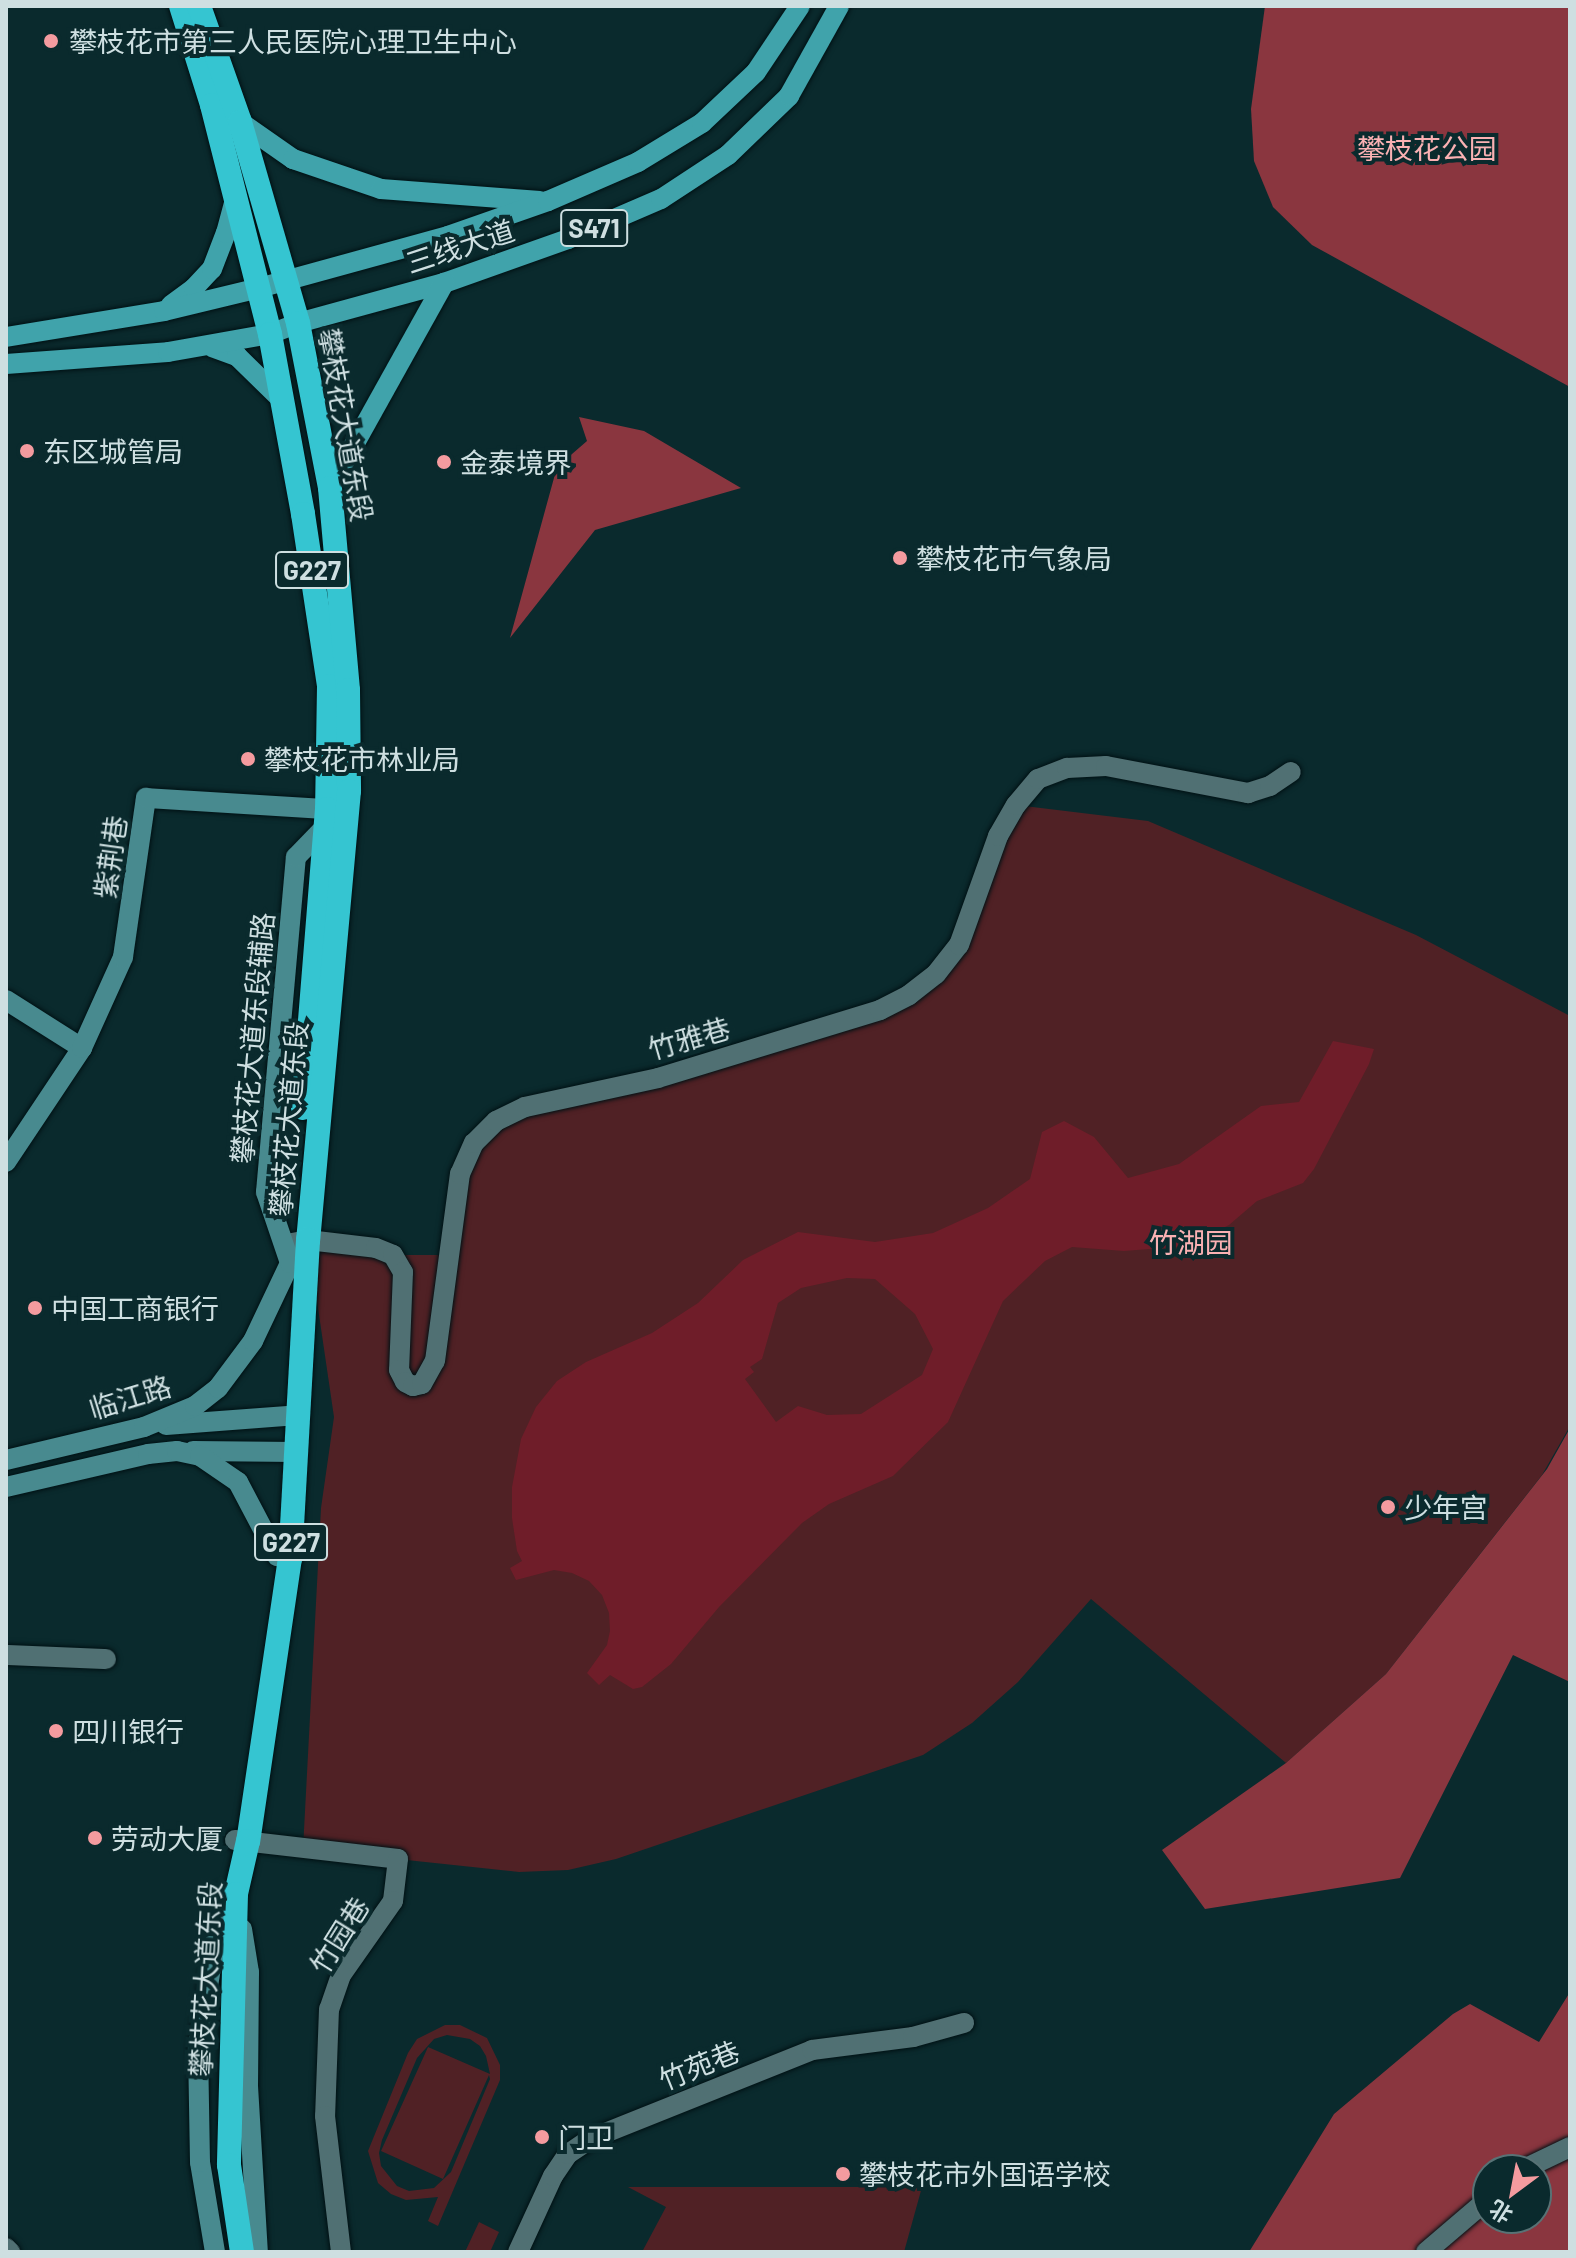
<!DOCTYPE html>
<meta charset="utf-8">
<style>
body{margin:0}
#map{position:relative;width:1576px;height:2258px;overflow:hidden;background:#0a2a2d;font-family:Barlow,"Noto Sans SC",sans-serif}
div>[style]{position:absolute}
.green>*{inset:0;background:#502125}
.forest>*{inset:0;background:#8a363f}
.water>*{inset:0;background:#6f1d29}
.roads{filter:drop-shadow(0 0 2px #001114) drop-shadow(0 0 2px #001114)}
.street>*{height:20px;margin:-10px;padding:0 10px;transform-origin:10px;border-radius:10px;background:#507073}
.secondary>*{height:20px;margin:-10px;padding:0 10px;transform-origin:10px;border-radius:10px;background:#488a8f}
.primary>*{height:20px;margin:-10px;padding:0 10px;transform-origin:10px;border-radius:10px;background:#40a3ab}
.highway>*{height:24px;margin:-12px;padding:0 12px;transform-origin:12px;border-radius:12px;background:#35c5d1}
.dots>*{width:22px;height:22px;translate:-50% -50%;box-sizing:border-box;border:4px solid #0a2a2d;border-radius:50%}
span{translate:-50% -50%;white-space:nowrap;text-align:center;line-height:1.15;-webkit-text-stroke:8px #0a2a2d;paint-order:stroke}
.shield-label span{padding:2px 6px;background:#0a2a2d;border:2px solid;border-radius:6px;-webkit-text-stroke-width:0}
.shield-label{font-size:26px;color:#cedfe1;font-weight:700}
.poi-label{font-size:28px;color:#cedfe1}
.left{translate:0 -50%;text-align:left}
.park-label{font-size:28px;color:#fab1b3}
.street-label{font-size:28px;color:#cedfe1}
.frame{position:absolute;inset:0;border:8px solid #cedfe1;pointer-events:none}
.north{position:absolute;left:1472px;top:2154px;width:80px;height:80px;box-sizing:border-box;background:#0a2a2d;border:2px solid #587275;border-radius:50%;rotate:212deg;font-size:22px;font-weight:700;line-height:32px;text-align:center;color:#cedfe1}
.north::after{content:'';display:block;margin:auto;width:28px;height:36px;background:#f49b9f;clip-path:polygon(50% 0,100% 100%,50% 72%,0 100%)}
</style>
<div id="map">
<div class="green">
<i style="clip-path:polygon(1016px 805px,1148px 821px,1416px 935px,1570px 1016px,1570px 1426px,1542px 1475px,1386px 1674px,1286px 1763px,1091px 1599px,1018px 1682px,972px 1723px,923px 1755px,616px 1859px,568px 1870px,519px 1872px,303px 1849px,321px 1508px,334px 1417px,308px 1240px,393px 1255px,449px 1255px,460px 1174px,496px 1121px,880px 1010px,936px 974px)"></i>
<i style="clip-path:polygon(evenodd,445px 2025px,460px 2025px,487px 2038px,500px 2065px,500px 2080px,438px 2226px,428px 2221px,438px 2197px,406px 2200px,391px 2194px,378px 2183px,368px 2151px,408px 2053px,417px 2039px,445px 2025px,447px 2035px,470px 2039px,480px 2046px,486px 2056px,490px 2074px,428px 2047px,381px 2151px,443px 2179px,489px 2075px,490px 2079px,451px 2172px,434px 2188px,409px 2191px,397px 2186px,381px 2166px,379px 2153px,382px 2140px,417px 2058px,434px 2039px,447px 2035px)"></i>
<i style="clip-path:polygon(628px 2187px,922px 2187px,904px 2252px,642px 2252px,666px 2207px)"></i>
<i style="clip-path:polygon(479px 2222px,499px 2232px,490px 2252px,465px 2252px)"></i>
</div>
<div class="forest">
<i style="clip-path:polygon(1265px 6px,1570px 6px,1570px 387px,1312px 245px,1273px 207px,1254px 161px,1251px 109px)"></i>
<i style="clip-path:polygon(579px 417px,644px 431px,741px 488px,595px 530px,510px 638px,557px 467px,587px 441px)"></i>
<i style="clip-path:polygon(1570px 1428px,1570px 1682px,1513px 1655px,1400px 1878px,1205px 1909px,1162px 1850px,1286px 1763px,1386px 1674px,1547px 1469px)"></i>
<i style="clip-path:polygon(evenodd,1570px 1992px,1570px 2252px,1249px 2252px,1334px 2114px,1453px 2014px,1470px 2004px,1539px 2042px,1570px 1992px,1488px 2170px,1536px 2170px,1536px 2218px,1488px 2218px,1488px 2170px)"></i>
</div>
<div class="water">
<i style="clip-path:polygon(evenodd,1333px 1041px,1374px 1049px,1369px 1064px,1314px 1169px,1303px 1183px,1257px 1201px,1229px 1225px,1187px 1246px,1124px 1251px,1072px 1247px,1045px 1261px,1003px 1301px,948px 1422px,893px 1476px,829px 1504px,802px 1523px,719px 1607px,671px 1664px,642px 1687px,633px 1689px,610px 1675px,599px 1685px,587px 1673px,607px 1645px,610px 1631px,609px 1613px,602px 1595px,589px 1581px,572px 1573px,554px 1570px,516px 1580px,510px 1568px,522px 1561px,517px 1551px,512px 1518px,512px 1487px,521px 1439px,536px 1407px,557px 1381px,586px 1362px,652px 1333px,698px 1303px,743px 1260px,798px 1232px,875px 1242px,933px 1233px,988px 1208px,1030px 1179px,1042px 1132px,1064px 1121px,1094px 1137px,1128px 1178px,1179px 1164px,1261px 1106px,1299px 1102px,1333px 1041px,847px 1278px,875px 1279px,915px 1314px,933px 1349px,922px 1375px,861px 1414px,827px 1415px,798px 1406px,776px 1422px,745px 1379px,754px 1372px,750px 1367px,762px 1359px,778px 1303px,801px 1288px,847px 1278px)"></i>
</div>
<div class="roads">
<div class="street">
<i style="left:292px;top:1243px;width:16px;rotate:-11deg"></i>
<i style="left:308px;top:1240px;width:68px;rotate:6.7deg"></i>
<i style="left:376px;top:1248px;width:18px;rotate:22deg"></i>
<i style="left:393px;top:1255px;width:20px;rotate:60deg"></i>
<i style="left:403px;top:1272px;width:98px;rotate:92.3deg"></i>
<i style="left:399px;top:1370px;width:13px;rotate:63deg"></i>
<i style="left:405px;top:1382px;width:9px;rotate:27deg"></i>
<i style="left:413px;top:1386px;width:9px;rotate:-13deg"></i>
<i style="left:422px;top:1384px;width:26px;rotate:-61deg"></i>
<i style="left:435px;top:1361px;width:189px;rotate:-82.4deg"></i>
<i style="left:460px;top:1174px;width:34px;rotate:-66deg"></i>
<i style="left:474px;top:1143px;width:31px;rotate:-45deg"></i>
<i style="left:496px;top:1121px;width:32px;rotate:-26deg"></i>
<i style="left:525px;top:1107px;width:136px;rotate:-12.3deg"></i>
<i style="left:658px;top:1078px;width:232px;rotate:-17deg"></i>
<i style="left:880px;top:1010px;width:33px;rotate:-27deg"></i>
<i style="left:909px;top:995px;width:34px;rotate:-38deg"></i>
<i style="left:936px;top:974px;width:37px;rotate:-52deg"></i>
<i style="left:959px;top:945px;width:116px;rotate:-70.3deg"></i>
<i style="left:998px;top:836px;width:36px;rotate:-60deg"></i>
<i style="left:1016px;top:805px;width:34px;rotate:-50deg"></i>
<i style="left:1038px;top:779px;width:31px;rotate:-21deg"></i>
<i style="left:1067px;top:768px;width:39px;rotate:-3deg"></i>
<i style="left:1106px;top:766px;width:145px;rotate:10.8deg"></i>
<i style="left:1248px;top:793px;width:23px;rotate:-18deg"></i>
<i style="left:1270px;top:786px;width:25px;rotate:-34deg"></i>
<i style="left:6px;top:1655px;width:100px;rotate:2.3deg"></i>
<i style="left:235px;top:1840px;width:164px;rotate:6.6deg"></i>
<i style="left:398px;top:1859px;width:42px;rotate:96.8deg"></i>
<i style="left:393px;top:1901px;width:90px;rotate:125.1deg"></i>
<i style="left:341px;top:1975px;width:36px;rotate:109deg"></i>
<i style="left:329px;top:2009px;width:107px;rotate:92.1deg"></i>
<i style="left:325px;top:2116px;width:137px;rotate:83.3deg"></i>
<i style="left:1522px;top:2170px;width:53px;rotate:-25.6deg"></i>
<i style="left:6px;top:2248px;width:6px;rotate:45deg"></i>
<i style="left:518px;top:2252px;width:84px;rotate:-65.3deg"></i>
<i style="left:553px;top:2176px;width:27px;rotate:-56deg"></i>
<i style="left:568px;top:2154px;width:27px;rotate:-34deg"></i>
<i style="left:590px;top:2139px;width:239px;rotate:-21.8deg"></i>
<i style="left:812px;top:2050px;width:102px;rotate:-7.3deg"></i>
<i style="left:913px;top:2037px;width:53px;rotate:-15.4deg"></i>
<i style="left:1426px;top:2252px;width:82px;rotate:-40.5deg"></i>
</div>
<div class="secondary">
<i style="left:6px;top:1000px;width:90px;rotate:32.3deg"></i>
<i style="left:6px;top:1162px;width:137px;rotate:-56.3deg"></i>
<i style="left:82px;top:1048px;width:100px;rotate:-65.7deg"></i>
<i style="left:123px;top:957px;width:161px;rotate:-81.8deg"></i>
<i style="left:146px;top:798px;width:181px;rotate:3.5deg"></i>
<i style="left:166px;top:1425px;width:132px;rotate:-4.3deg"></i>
<i style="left:193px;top:1451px;width:103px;rotate:0.6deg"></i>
<i style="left:6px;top:1460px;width:142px;rotate:-13.4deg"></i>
<i style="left:144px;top:1427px;width:55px;rotate:-22.4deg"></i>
<i style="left:195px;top:1406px;width:29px;rotate:-38deg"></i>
<i style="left:218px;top:1388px;width:59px;rotate:-53.3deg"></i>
<i style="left:253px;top:1341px;width:86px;rotate:-64.6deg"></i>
<i style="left:290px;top:1263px;width:75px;rotate:-108.7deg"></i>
<i style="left:266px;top:1192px;width:336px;rotate:-84.9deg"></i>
<i style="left:296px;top:857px;width:43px;rotate:-45.9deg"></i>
<i style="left:6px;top:1487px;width:146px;rotate:-13.1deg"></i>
<i style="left:148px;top:1454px;width:29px;rotate:-6deg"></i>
<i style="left:177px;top:1451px;width:24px;rotate:12deg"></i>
<i style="left:200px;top:1456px;width:46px;rotate:34.4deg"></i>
<i style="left:238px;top:1482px;width:84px;rotate:62.2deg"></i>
<i style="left:242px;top:1929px;width:44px;rotate:80.8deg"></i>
<i style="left:249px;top:1972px;width:114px;rotate:90.5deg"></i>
<i style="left:248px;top:2086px;width:166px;rotate:86.6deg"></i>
<i style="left:215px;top:2252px;width:91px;rotate:-99.5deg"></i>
<i style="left:200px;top:2162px;width:114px;rotate:-91deg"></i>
<i style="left:198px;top:2048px;width:156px;rotate:-80.8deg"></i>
</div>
<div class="primary">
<i style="left:240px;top:122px;width:65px;rotate:34.9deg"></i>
<i style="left:293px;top:159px;width:93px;rotate:18.8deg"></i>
<i style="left:381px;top:189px;width:159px;rotate:4.3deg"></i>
<i style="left:171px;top:305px;width:29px;rotate:-36deg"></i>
<i style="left:194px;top:288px;width:26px;rotate:-47deg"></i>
<i style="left:212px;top:269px;width:39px;rotate:-69deg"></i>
<i style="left:226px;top:233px;width:39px;rotate:-75deg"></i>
<i style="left:6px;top:337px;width:160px;rotate:-9.3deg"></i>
<i style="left:164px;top:311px;width:98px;rotate:-13.6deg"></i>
<i style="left:259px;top:288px;width:196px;rotate:-15.4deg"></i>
<i style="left:448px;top:236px;width:106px;rotate:-19.3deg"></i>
<i style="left:548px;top:201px;width:98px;rotate:-23.4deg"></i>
<i style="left:638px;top:162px;width:75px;rotate:-31.4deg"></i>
<i style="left:702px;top:123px;width:74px;rotate:-43.4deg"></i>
<i style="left:756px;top:72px;width:79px;rotate:-56.3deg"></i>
<i style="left:212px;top:347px;width:27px;rotate:20deg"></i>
<i style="left:237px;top:356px;width:63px;rotate:44.4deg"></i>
<i style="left:6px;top:364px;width:162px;rotate:-4.2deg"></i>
<i style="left:168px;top:352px;width:104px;rotate:-10deg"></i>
<i style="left:270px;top:334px;width:30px;rotate:-21deg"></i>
<i style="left:298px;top:323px;width:151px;rotate:-15.3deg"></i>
<i style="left:444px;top:283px;width:132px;rotate:-19.5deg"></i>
<i style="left:568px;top:239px;width:101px;rotate:-23.3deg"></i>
<i style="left:661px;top:199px;width:80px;rotate:-33.3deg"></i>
<i style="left:728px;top:155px;width:85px;rotate:-44deg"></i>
<i style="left:789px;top:96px;width:103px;rotate:-60.9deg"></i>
<i style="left:330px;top:488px;width:235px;rotate:-60.9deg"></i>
</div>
<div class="highway">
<i style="left:181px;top:6px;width:104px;rotate:72.6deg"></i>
<i style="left:212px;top:105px;width:236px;rotate:75.8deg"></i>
<i style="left:270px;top:334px;width:183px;rotate:79.6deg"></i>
<i style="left:303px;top:514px;width:174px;rotate:81.4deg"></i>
<i style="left:329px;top:686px;width:123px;rotate:90.9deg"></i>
<i style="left:327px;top:809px;width:300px;rotate:94.6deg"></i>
<i style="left:199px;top:6px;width:123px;rotate:70.5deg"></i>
<i style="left:240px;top:122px;width:209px;rotate:73.9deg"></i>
<i style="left:298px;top:323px;width:168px;rotate:79deg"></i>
<i style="left:330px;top:488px;width:203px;rotate:84.9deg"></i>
<i style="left:348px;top:690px;width:101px;rotate:89.4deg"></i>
<i style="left:349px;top:791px;width:451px;rotate:95.2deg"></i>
<i style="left:308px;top:1240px;width:319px;rotate:93.2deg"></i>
<i style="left:290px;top:1558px;width:286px;rotate:98.4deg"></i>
<i style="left:248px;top:1841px;width:54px;rotate:102.8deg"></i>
<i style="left:236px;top:1894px;width:271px;rotate:91.5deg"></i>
<i style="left:229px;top:2165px;width:88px;rotate:81.5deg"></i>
</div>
</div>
<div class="dots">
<i style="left:51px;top:41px;background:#f49b9f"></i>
<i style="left:27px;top:451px;background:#f49b9f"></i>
<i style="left:444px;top:462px;background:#f49b9f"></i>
<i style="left:900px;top:558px;background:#f49b9f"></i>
<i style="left:248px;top:759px;background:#f49b9f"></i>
<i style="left:35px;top:1308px;background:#f49b9f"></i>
<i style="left:1388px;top:1507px;background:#f49b9f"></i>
<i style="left:56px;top:1731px;background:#f49b9f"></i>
<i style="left:95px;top:1838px;background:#f49b9f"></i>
<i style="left:542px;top:2137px;background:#f49b9f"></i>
<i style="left:843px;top:2174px;background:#f49b9f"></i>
</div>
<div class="shield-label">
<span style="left:594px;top:228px">S471</span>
<span style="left:312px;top:570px">G227</span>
<span style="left:291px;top:1542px">G227</span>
</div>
<div class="poi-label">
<span class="left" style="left:69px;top:41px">攀枝花市第三人民医院心理卫生中心</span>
<span class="left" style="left:43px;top:451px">东区城管局</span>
<span class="left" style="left:460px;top:462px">金泰境界</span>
<span class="left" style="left:916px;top:558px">攀枝花市气象局</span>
<span class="left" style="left:264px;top:759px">攀枝花市林业局</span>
<span class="left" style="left:51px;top:1308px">中国工商银行</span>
<span class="left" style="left:1404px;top:1507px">少年宫</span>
<span class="left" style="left:72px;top:1731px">四川银行</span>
<span class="left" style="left:111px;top:1838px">劳动大厦</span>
<span class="left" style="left:558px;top:2137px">门卫</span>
<span class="left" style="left:859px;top:2174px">攀枝花市外国语学校</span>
</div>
<div class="park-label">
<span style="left:1427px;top:148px">攀枝花公园</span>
<span style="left:1191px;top:1242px">竹湖园</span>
</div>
<div class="street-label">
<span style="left:460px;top:246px;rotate:-18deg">三线大道</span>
<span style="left:346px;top:425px;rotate:80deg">攀枝花大道东段</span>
<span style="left:110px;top:857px;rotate:-82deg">紫荆巷</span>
<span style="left:252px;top:1038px;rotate:-85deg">攀枝花大道东段辅路</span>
<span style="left:689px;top:1038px;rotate:-16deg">竹雅巷</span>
<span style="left:288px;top:1119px;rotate:-85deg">攀枝花大道东段</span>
<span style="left:130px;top:1397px;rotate:-17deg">临江路</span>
<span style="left:339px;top:1935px;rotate:-58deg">竹园巷</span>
<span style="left:205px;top:1979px;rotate:-87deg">攀枝花大道东段</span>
<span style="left:699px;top:2065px;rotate:-22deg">竹苑巷</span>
</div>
<div class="frame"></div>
<div class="north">北</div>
</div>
